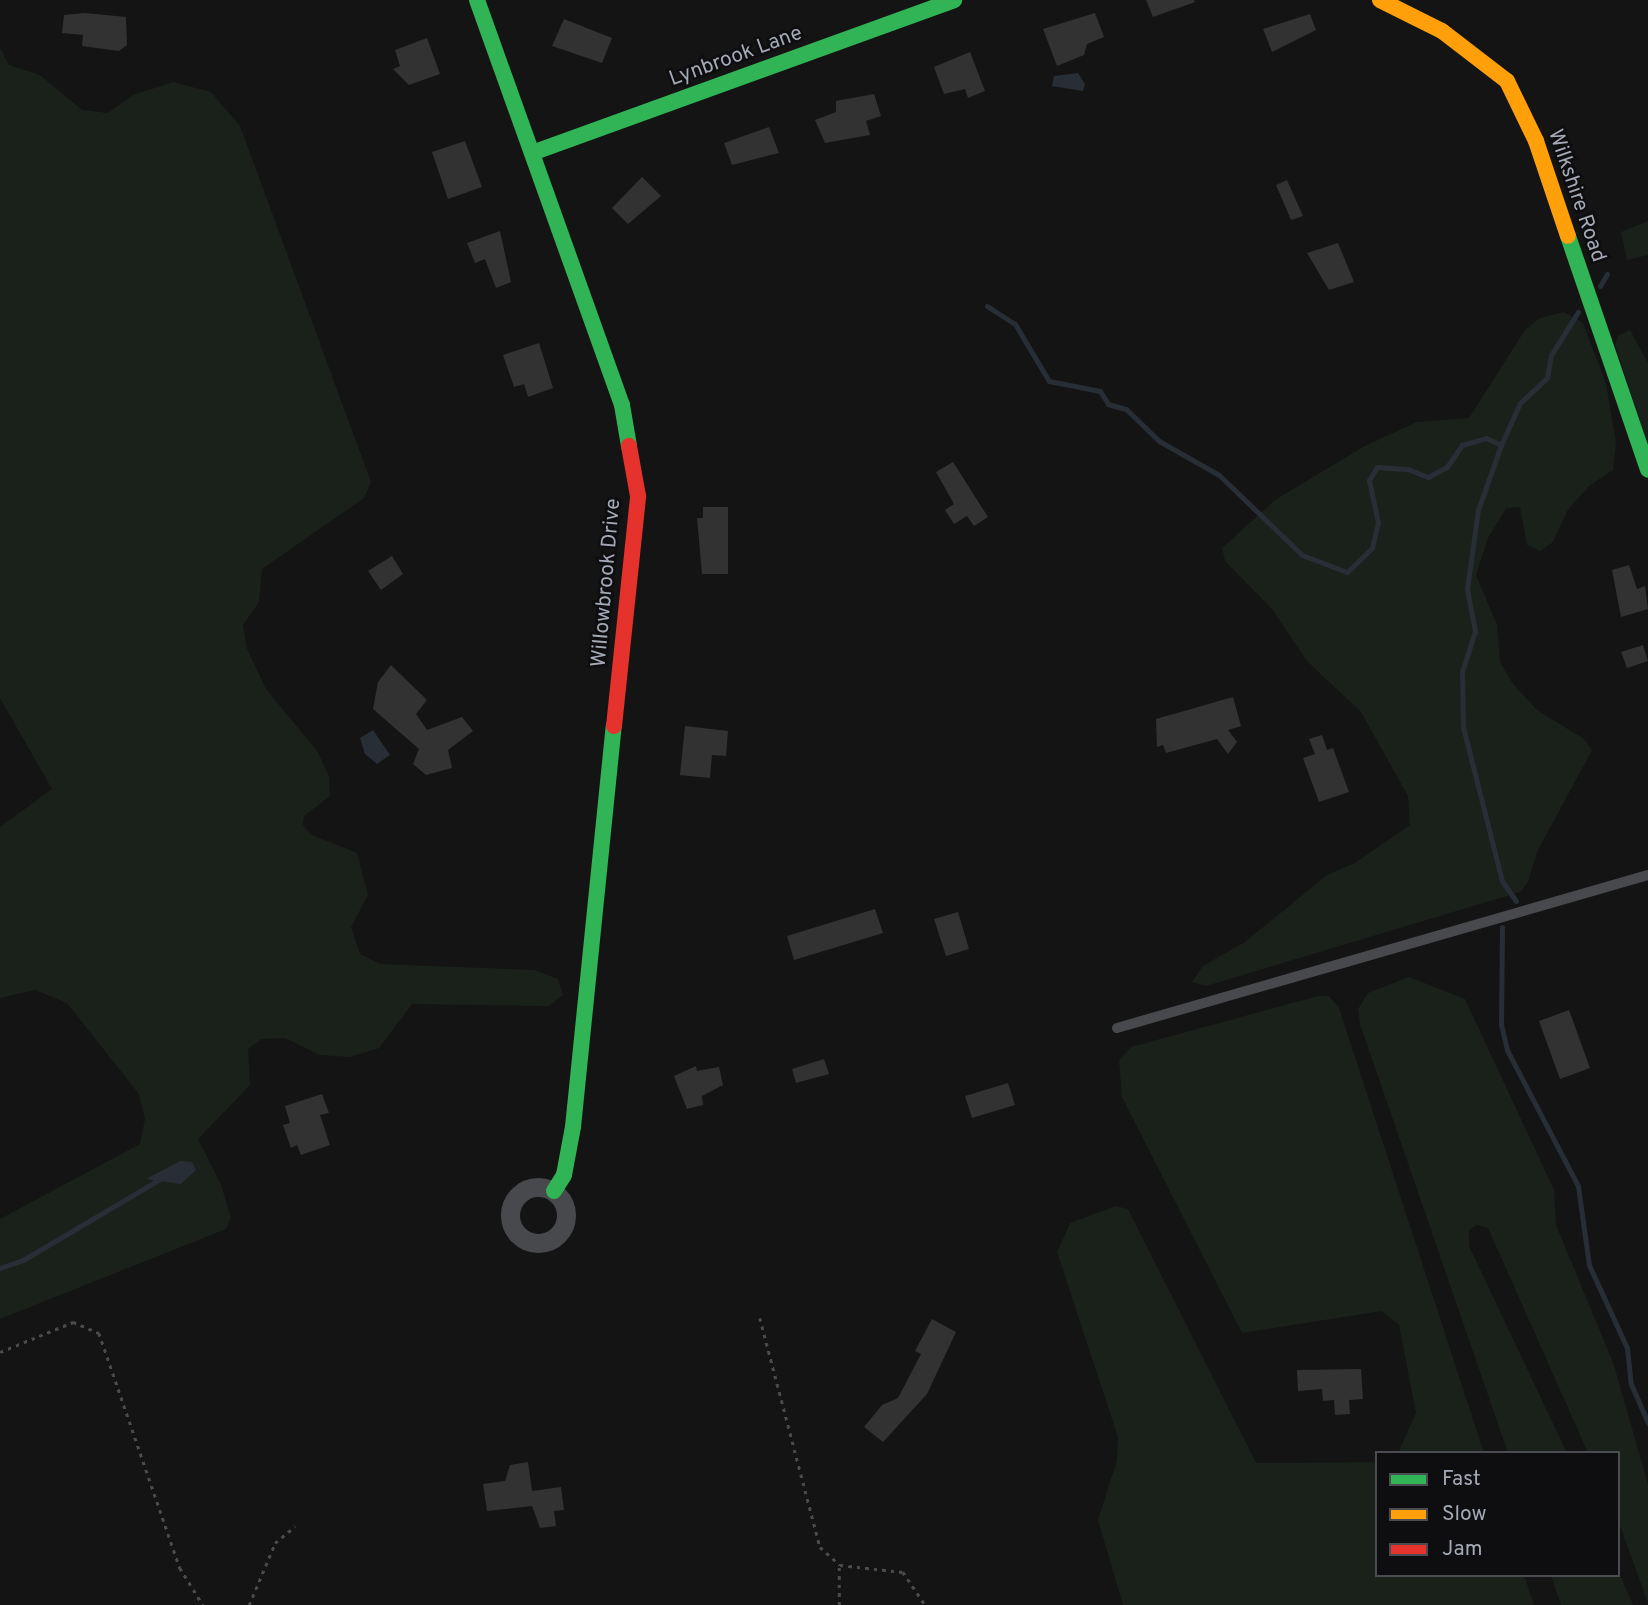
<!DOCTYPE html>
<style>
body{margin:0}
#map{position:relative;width:1648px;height:1605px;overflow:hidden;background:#141414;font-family:Overpass,sans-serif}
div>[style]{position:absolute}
.green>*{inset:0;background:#1a211b}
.water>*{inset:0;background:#272e36}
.stream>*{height:5px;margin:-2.5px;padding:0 2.5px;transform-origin:2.5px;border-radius:2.5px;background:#272e36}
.building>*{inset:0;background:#323233}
.path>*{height:2.5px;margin-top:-1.25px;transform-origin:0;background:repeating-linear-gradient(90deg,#4a4b4f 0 3.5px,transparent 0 8.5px)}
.lane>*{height:10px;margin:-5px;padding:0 5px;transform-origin:5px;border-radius:5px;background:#48494d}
.street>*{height:19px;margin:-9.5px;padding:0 9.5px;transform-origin:9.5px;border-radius:9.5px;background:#48494d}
.street>.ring{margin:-9.5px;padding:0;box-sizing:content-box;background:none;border:19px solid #48494d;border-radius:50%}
.fast>*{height:16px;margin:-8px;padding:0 8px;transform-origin:8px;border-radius:8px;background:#30b455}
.slow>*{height:16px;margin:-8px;padding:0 8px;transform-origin:8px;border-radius:8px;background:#ff9f0a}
.jam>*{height:16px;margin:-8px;padding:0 8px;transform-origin:8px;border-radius:8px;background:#e5322d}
span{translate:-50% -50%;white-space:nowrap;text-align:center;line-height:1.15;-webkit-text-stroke:5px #0e0e10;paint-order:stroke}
.street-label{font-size:21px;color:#a4a9b6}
.legend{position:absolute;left:1375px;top:1451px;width:245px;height:126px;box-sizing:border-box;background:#0e0e10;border:2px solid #4a4c52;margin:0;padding:9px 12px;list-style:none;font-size:21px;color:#a4a9b6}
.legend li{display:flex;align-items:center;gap:14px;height:35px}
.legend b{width:35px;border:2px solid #4a4c52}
</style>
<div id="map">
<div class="green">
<i style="clip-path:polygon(0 48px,9px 65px,40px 75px,82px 110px,108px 113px,133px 95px,173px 82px,211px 92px,240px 126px,371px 482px,364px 498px,262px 569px,259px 602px,243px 625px,247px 649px,266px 689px,318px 752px,329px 777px,330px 796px,304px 816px,303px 825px,312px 835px,357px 853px,368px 895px,351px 927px,360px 954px,380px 964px,534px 970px,558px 979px,563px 995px,549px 1006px,412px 1004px,379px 1048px,350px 1057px,320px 1055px,285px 1038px,261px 1039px,248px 1049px,250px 1085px,198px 1139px,221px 1185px,231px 1217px,226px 1229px,0 1319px,0 1219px,140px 1144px,145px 1119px,139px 1094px,67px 1003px,35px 990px,0 998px,0 827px,52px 789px,0 698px)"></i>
<i style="clip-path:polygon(1648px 221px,1648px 255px,1627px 260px,1621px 232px)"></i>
<i style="clip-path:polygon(1564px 312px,1583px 323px,1606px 384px,1616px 442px,1613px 470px,1589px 486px,1567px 511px,1553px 542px,1540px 551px,1527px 545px,1520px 507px,1506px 508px,1488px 538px,1476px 575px,1497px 625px,1500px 662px,1513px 684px,1537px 710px,1584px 739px,1592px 750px,1537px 852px,1528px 882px,1520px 892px,1206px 986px,1192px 982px,1203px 966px,1245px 942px,1327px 875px,1355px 863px,1410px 825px,1408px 796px,1361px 712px,1307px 661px,1272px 609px,1225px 561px,1222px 548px,1275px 500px,1365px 446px,1417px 422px,1469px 418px,1525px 330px,1540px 318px)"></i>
<i style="clip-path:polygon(1630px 330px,1648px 363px,1648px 444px,1615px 345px,1618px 336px)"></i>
<i style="clip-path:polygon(1409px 977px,1465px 999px,1554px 1190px,1556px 1225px,1614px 1365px,1648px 1484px,1648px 1603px,1618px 1520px,1618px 1453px,1588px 1453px,1488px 1228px,1477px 1225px,1469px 1230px,1469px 1246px,1567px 1453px,1508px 1453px,1360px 1024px,1358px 1009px,1368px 993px)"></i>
<i style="clip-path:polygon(1318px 996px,1329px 996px,1339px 1008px,1484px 1453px,1398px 1453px,1416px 1413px,1399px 1325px,1382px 1311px,1242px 1333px,1122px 1097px,1119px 1060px,1131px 1047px)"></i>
<i style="clip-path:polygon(1116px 1206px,1128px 1209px,1256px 1463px,1377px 1462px,1377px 1575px,1524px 1575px,1534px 1605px,1123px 1605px,1098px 1520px,1117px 1460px,1118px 1437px,1057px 1252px,1070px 1223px)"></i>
<i style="clip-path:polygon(1618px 1570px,1633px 1605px,1561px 1605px,1551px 1575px,1618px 1575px)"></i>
</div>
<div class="water">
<i style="clip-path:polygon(1078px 73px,1085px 84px,1083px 91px,1052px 86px,1054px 76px)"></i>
<i style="clip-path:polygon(373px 730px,390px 755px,377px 764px,365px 754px,360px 738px)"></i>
<i style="clip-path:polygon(180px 1161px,192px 1162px,196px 1170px,181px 1184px,146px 1179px)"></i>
</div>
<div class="stream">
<i style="left:1600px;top:286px;width:14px;rotate:-60deg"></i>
<i style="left:987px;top:306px;width:33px;rotate:33deg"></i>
<i style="left:1015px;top:324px;width:66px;rotate:59.2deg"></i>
<i style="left:1049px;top:381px;width:52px;rotate:11.1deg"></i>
<i style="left:1100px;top:391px;width:15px;rotate:58deg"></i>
<i style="left:1108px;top:404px;width:19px;rotate:16deg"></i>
<i style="left:1126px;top:409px;width:46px;rotate:44.1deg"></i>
<i style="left:1159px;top:441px;width:69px;rotate:29.5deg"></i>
<i style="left:1219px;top:475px;width:115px;rotate:43.9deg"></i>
<i style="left:1302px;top:555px;width:48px;rotate:20.7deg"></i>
<i style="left:1347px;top:572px;width:35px;rotate:-44deg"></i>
<i style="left:1372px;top:548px;width:26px;rotate:-77deg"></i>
<i style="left:1378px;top:523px;width:44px;rotate:-101.8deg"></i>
<i style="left:1369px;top:480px;width:15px;rotate:-58deg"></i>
<i style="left:1377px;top:467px;width:31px;rotate:4deg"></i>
<i style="left:1408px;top:469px;width:22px;rotate:22deg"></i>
<i style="left:1428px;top:477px;width:21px;rotate:-28deg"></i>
<i style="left:1447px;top:467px;width:27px;rotate:-56deg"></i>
<i style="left:1462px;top:445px;width:25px;rotate:-16deg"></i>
<i style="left:1486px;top:438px;width:17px;rotate:25deg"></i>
<i style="left:1516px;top:901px;width:24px;rotate:-125deg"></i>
<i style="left:1502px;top:881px;width:159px;rotate:-104.2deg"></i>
<i style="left:1463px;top:727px;width:55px;rotate:-91deg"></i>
<i style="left:1462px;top:672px;width:43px;rotate:-72.4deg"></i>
<i style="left:1475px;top:631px;width:43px;rotate:-100.8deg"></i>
<i style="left:1467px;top:589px;width:80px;rotate:-82.1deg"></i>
<i style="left:1478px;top:510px;width:69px;rotate:-70.5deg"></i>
<i style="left:1501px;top:445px;width:46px;rotate:-65.7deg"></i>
<i style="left:1520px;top:403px;width:37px;rotate:-43deg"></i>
<i style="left:1547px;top:378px;width:23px;rotate:-80deg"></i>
<i style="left:1551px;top:355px;width:51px;rotate:-57.9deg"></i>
<i style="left:1502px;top:927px;width:97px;rotate:90.6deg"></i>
<i style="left:1501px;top:1024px;width:27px;rotate:77deg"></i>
<i style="left:1507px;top:1050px;width:153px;rotate:62.4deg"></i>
<i style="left:1578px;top:1186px;width:80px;rotate:82.1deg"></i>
<i style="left:1589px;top:1265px;width:91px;rotate:65.4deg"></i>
<i style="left:1627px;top:1348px;width:36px;rotate:84deg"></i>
<i style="left:1631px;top:1384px;width:43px;rotate:66.4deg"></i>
<i style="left:0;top:1268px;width:24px;rotate:-19deg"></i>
<i style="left:23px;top:1260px;width:159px;rotate:-30.6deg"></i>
</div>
<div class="building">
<i style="clip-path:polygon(1146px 0,1194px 0,1195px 2px,1153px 17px)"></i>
<i style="clip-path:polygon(85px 13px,126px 17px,127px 45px,119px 51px,82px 46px,83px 35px,62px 33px,64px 15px)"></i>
<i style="clip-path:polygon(1095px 13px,1104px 37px,1087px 44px,1084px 55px,1057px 66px,1043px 29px)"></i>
<i style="clip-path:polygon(1310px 14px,1316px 30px,1272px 52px,1263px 29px)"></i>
<i style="clip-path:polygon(564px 19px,612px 38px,602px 63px,552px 46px)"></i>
<i style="clip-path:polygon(427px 38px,440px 74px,409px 85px,393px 69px,400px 66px,395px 50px)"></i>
<i style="clip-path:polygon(970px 52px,985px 91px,968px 98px,965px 89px,944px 94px,934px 67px)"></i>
<i style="clip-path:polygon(874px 94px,881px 116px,866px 121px,870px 135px,825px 143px,815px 120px,836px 112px,836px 101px)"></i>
<i style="clip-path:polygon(769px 127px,779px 153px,732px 165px,724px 143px)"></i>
<i style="clip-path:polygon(465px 141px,482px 187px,448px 199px,432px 152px)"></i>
<i style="clip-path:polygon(642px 177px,661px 196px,628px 224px,612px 208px)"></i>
<i style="clip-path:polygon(1287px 180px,1303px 216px,1291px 220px,1276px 185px)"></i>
<i style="clip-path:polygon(500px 231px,511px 282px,496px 288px,485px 259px,475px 263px,467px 243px)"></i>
<i style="clip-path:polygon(1338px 243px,1354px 282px,1329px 290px,1307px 253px)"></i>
<i style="clip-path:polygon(539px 343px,553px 388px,528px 397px,524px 384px,514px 387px,503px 355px)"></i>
<i style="clip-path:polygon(953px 462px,988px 517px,974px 526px,967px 516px,954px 524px,945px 510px,954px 504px,936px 472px)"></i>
<i style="clip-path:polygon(703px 507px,728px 507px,728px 574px,702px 574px,697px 518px,703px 518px)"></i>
<i style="clip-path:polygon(392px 556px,403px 574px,381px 590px,368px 571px)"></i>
<i style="clip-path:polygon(1629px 565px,1637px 589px,1645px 586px,1648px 609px,1621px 617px,1612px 570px)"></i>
<i style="clip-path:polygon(1643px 645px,1648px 661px,1627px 668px,1621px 652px)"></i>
<i style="clip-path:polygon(391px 665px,427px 700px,416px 714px,427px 730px,462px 717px,473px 731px,448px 750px,452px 768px,426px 775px,413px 764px,419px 749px,373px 709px,378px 682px)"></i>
<i style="clip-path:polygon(1233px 697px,1241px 726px,1228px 730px,1237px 742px,1228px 754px,1217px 739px,1166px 753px,1163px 745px,1157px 747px,1156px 719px)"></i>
<i style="clip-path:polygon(685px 726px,728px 731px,726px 756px,712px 755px,710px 778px,680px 775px)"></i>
<i style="clip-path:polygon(1322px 735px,1327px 750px,1333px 748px,1349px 792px,1319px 802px,1303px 758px,1315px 754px,1309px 739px)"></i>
<i style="clip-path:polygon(875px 909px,883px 933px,794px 960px,787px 936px)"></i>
<i style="clip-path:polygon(958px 912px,969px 949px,946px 956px,934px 919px)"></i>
<i style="clip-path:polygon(1569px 1010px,1590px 1068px,1560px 1079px,1539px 1021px)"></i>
<i style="clip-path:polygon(824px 1059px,829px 1074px,796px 1083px,792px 1069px)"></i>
<i style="clip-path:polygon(696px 1066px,697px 1071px,719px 1067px,723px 1085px,702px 1096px,703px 1105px,687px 1109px,674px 1076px)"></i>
<i style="clip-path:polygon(1008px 1083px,1015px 1105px,972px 1118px,965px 1096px)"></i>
<i style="clip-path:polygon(322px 1094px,329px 1113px,320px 1115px,330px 1145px,301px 1155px,297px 1145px,291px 1148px,283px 1125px,290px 1123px,285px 1106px)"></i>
<i style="clip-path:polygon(932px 1319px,956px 1332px,927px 1394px,883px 1442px,864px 1427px,882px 1405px,898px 1398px,921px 1354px,915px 1351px)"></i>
<i style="clip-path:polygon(1361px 1369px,1363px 1399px,1349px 1400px,1350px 1414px,1335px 1415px,1334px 1400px,1323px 1401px,1322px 1389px,1298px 1391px,1297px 1370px)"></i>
<i style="clip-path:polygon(528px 1462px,532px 1491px,561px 1487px,564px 1510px,554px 1511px,556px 1526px,540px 1528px,532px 1506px,487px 1511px,483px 1484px,505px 1481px,510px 1465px)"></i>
</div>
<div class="path">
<i style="left:760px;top:1318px;width:237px;rotate:75.3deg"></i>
<i style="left:820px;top:1547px;width:27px;rotate:42deg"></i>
<i style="left:840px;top:1565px;width:63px;rotate:6.3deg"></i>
<i style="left:903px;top:1572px;width:40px;rotate:56deg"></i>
<i style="left:0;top:1352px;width:79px;rotate:-22.3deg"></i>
<i style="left:73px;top:1322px;width:28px;rotate:23deg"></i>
<i style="left:99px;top:1333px;width:249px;rotate:71deg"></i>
<i style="left:180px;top:1568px;width:44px;rotate:58.1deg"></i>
<i style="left:249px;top:1605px;width:67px;rotate:-67.2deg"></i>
<i style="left:275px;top:1543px;width:26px;rotate:-40deg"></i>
<i style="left:839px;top:1605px;width:38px;rotate:-90deg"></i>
</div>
<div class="lane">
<i style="left:1117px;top:1028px;width:553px;rotate:-16.07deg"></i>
</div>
<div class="street">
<i class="ring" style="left:510px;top:1187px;width:37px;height:37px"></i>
</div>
<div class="fast">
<i style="left:477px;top:0;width:430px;rotate:70.3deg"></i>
<i style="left:622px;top:405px;width:42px;rotate:80.3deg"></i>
<i style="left:532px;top:153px;width:449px;rotate:-19.9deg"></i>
<i style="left:1568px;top:236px;width:247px;rotate:71.1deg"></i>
<i style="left:554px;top:1191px;width:19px;rotate:-58deg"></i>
<i style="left:564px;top:1175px;width:49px;rotate:-79.4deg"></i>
<i style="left:573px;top:1127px;width:403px;rotate:-84.2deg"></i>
</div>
<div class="slow">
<i style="left:1380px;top:0;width:69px;rotate:26.6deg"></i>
<i style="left:1442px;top:31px;width:82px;rotate:37.6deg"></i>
<i style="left:1507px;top:81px;width:67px;rotate:64.2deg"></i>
<i style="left:1536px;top:141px;width:100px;rotate:71.4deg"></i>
</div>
<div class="jam">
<i style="left:614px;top:726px;width:231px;rotate:-84deg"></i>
<i style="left:638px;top:496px;width:51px;rotate:-100.2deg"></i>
</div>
<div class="street-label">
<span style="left:736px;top:57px;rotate:-20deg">Lynbrook Lane</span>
<span style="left:1576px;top:196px;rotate:71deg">Wilkshire Road</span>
<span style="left:607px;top:583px;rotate:-85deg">Willowbrook Drive</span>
</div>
<ul class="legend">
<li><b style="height:9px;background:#30b455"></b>Fast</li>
<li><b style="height:9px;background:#ff9f0a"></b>Slow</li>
<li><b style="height:9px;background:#e5322d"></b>Jam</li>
</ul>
</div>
